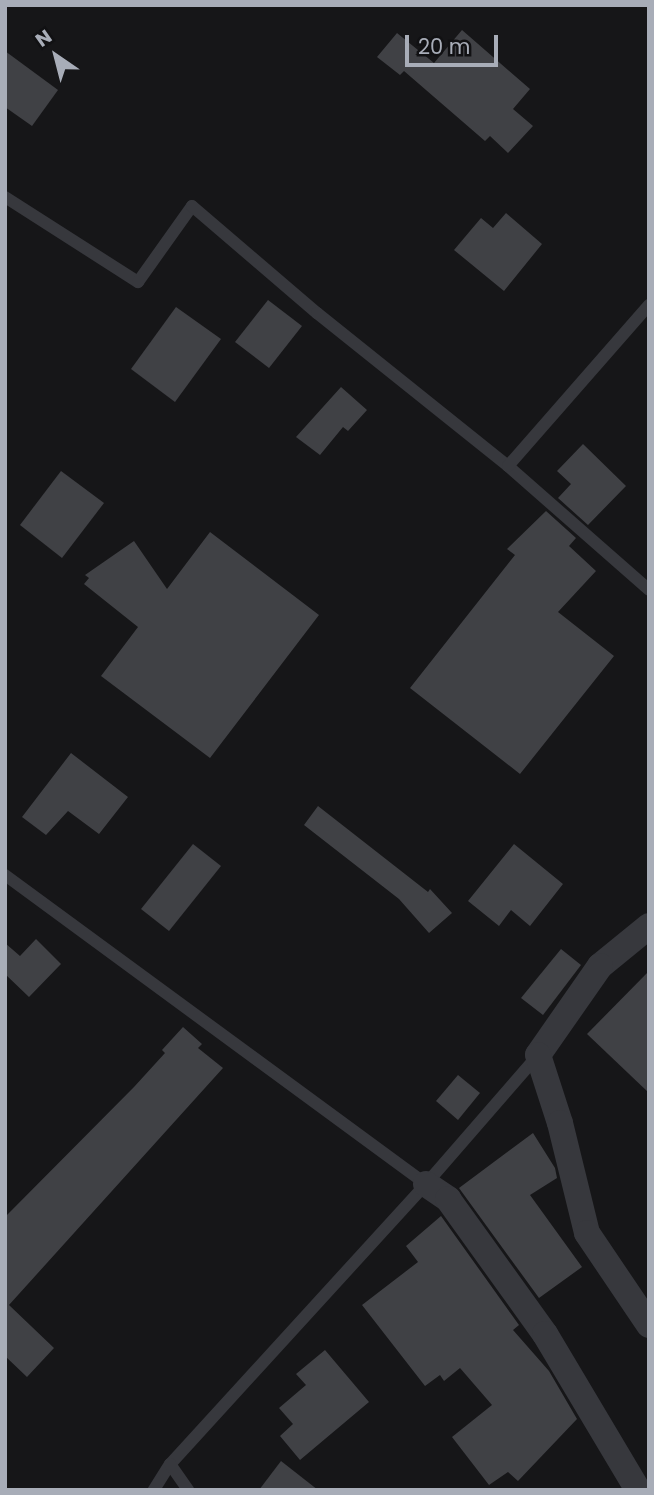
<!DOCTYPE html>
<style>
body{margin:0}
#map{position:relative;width:654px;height:1495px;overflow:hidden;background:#161618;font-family:Poppins,sans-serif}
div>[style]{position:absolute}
.building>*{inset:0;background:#404145}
.lane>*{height:12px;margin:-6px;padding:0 6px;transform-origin:6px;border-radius:6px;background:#37383d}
.street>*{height:26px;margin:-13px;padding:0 13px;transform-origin:13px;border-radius:13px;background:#37383d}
span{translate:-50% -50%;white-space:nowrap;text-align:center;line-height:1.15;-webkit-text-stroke:5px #111113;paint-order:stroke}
.frame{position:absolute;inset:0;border:7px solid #a8adb8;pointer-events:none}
.north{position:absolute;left:21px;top:21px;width:70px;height:70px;-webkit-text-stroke:5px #111113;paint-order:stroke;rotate:325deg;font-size:19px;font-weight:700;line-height:28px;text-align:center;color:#a8adb8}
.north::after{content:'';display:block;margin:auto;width:24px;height:32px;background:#a8adb8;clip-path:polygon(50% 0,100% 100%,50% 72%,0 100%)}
.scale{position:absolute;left:405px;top:35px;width:93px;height:32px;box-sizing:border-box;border:4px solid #a8adb8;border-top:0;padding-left:9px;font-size:21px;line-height:24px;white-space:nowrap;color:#a8adb8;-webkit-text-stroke:5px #111113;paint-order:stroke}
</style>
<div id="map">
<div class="building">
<i style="clip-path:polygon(462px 30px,530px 89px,513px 109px,533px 126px,508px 153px,490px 136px,485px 141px,404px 71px,400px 75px,377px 57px,397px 33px,434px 63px)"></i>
<i style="clip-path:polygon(5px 51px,58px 90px,32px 126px,5px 107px)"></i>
<i style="clip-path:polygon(506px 213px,542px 244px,504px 291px,454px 250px,481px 218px,493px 228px)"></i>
<i style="clip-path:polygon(268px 300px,302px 326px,269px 368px,235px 342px)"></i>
<i style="clip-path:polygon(176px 307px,221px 339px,175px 402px,131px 369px)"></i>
<i style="clip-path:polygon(341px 387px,367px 410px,348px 431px,343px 427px,320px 455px,296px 437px)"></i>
<i style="clip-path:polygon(583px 444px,626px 486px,588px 525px,558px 498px,571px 484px,557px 471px)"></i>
<i style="clip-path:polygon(61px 471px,104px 503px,62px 558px,20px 525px)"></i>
<i style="clip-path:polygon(546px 511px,576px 538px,569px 546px,596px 571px,558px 612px,614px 656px,520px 774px,410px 688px,515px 555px,507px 549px)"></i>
<i style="clip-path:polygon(210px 532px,319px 615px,210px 758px,101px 676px,138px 627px,84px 584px,89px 578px,85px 575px,134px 541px,167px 589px)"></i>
<i style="clip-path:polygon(71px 753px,128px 797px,99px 834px,68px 811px,46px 835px,22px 817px)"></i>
<i style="clip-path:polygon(318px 806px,428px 892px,430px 889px,452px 913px,429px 933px,399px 899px,304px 825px)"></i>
<i style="clip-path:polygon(193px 844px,221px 866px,169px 931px,141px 909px)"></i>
<i style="clip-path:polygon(514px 844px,563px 884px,530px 926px,511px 910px,499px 926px,468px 901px)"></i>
<i style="clip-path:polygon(36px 939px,61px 964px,29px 997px,5px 974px,5px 943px,20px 956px)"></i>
<i style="clip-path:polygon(561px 949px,581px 965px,543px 1015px,521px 998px)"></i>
<i style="clip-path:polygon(649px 971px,649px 1093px,587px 1034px)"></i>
<i style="clip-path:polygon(183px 1027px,202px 1044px,198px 1048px,223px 1068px,9px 1305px,54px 1348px,27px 1377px,5px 1356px,5px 1217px,134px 1087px,165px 1053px,162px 1050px)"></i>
<i style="clip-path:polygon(458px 1075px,480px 1093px,458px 1120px,436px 1101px)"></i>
<i style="clip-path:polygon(533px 1133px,555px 1168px,557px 1178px,530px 1195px,582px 1267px,539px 1298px,459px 1188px)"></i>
<i style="clip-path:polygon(441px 1216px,519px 1325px,513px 1330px,549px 1371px,577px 1419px,518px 1481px,508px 1472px,489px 1485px,452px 1437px,492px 1405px,460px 1368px,444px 1381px,440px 1375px,425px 1386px,362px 1305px,418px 1262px,406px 1246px)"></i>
<i style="clip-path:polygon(325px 1350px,369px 1402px,300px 1460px,280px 1436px,293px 1424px,279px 1408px,306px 1385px,296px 1374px)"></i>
<i style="clip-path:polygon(281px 1461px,318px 1490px,259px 1490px)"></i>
</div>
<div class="lane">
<i style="left:5px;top:197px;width:158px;rotate:32.6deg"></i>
<i style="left:138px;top:282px;width:93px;rotate:-54.6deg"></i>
<i style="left:192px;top:206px;width:165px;rotate:40.6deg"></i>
<i style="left:317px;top:313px;width:245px;rotate:38.7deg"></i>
<i style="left:508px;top:466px;width:188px;rotate:41.3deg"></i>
<i style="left:508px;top:466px;width:214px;rotate:-48.8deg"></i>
<i style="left:5px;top:875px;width:522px;rotate:36.28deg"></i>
<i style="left:426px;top:1184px;width:379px;rotate:132.4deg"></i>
<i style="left:170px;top:1464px;width:31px;rotate:122deg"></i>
<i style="left:426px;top:1184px;width:171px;rotate:-49deg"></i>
<i style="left:170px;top:1464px;width:32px;rotate:55deg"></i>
</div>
<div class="street">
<i style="left:649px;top:926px;width:63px;rotate:140.8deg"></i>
<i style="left:600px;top:966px;width:108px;rotate:124.9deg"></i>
<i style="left:538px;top:1055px;width:71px;rotate:72.1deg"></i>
<i style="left:560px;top:1123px;width:113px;rotate:76.2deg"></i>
<i style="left:587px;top:1233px;width:111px;rotate:56deg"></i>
<i style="left:426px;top:1184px;width:27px;rotate:34deg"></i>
<i style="left:448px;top:1199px;width:166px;rotate:54.3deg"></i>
<i style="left:545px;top:1334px;width:182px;rotate:59.2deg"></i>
</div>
<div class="frame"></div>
<div class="north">N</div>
<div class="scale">20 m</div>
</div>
